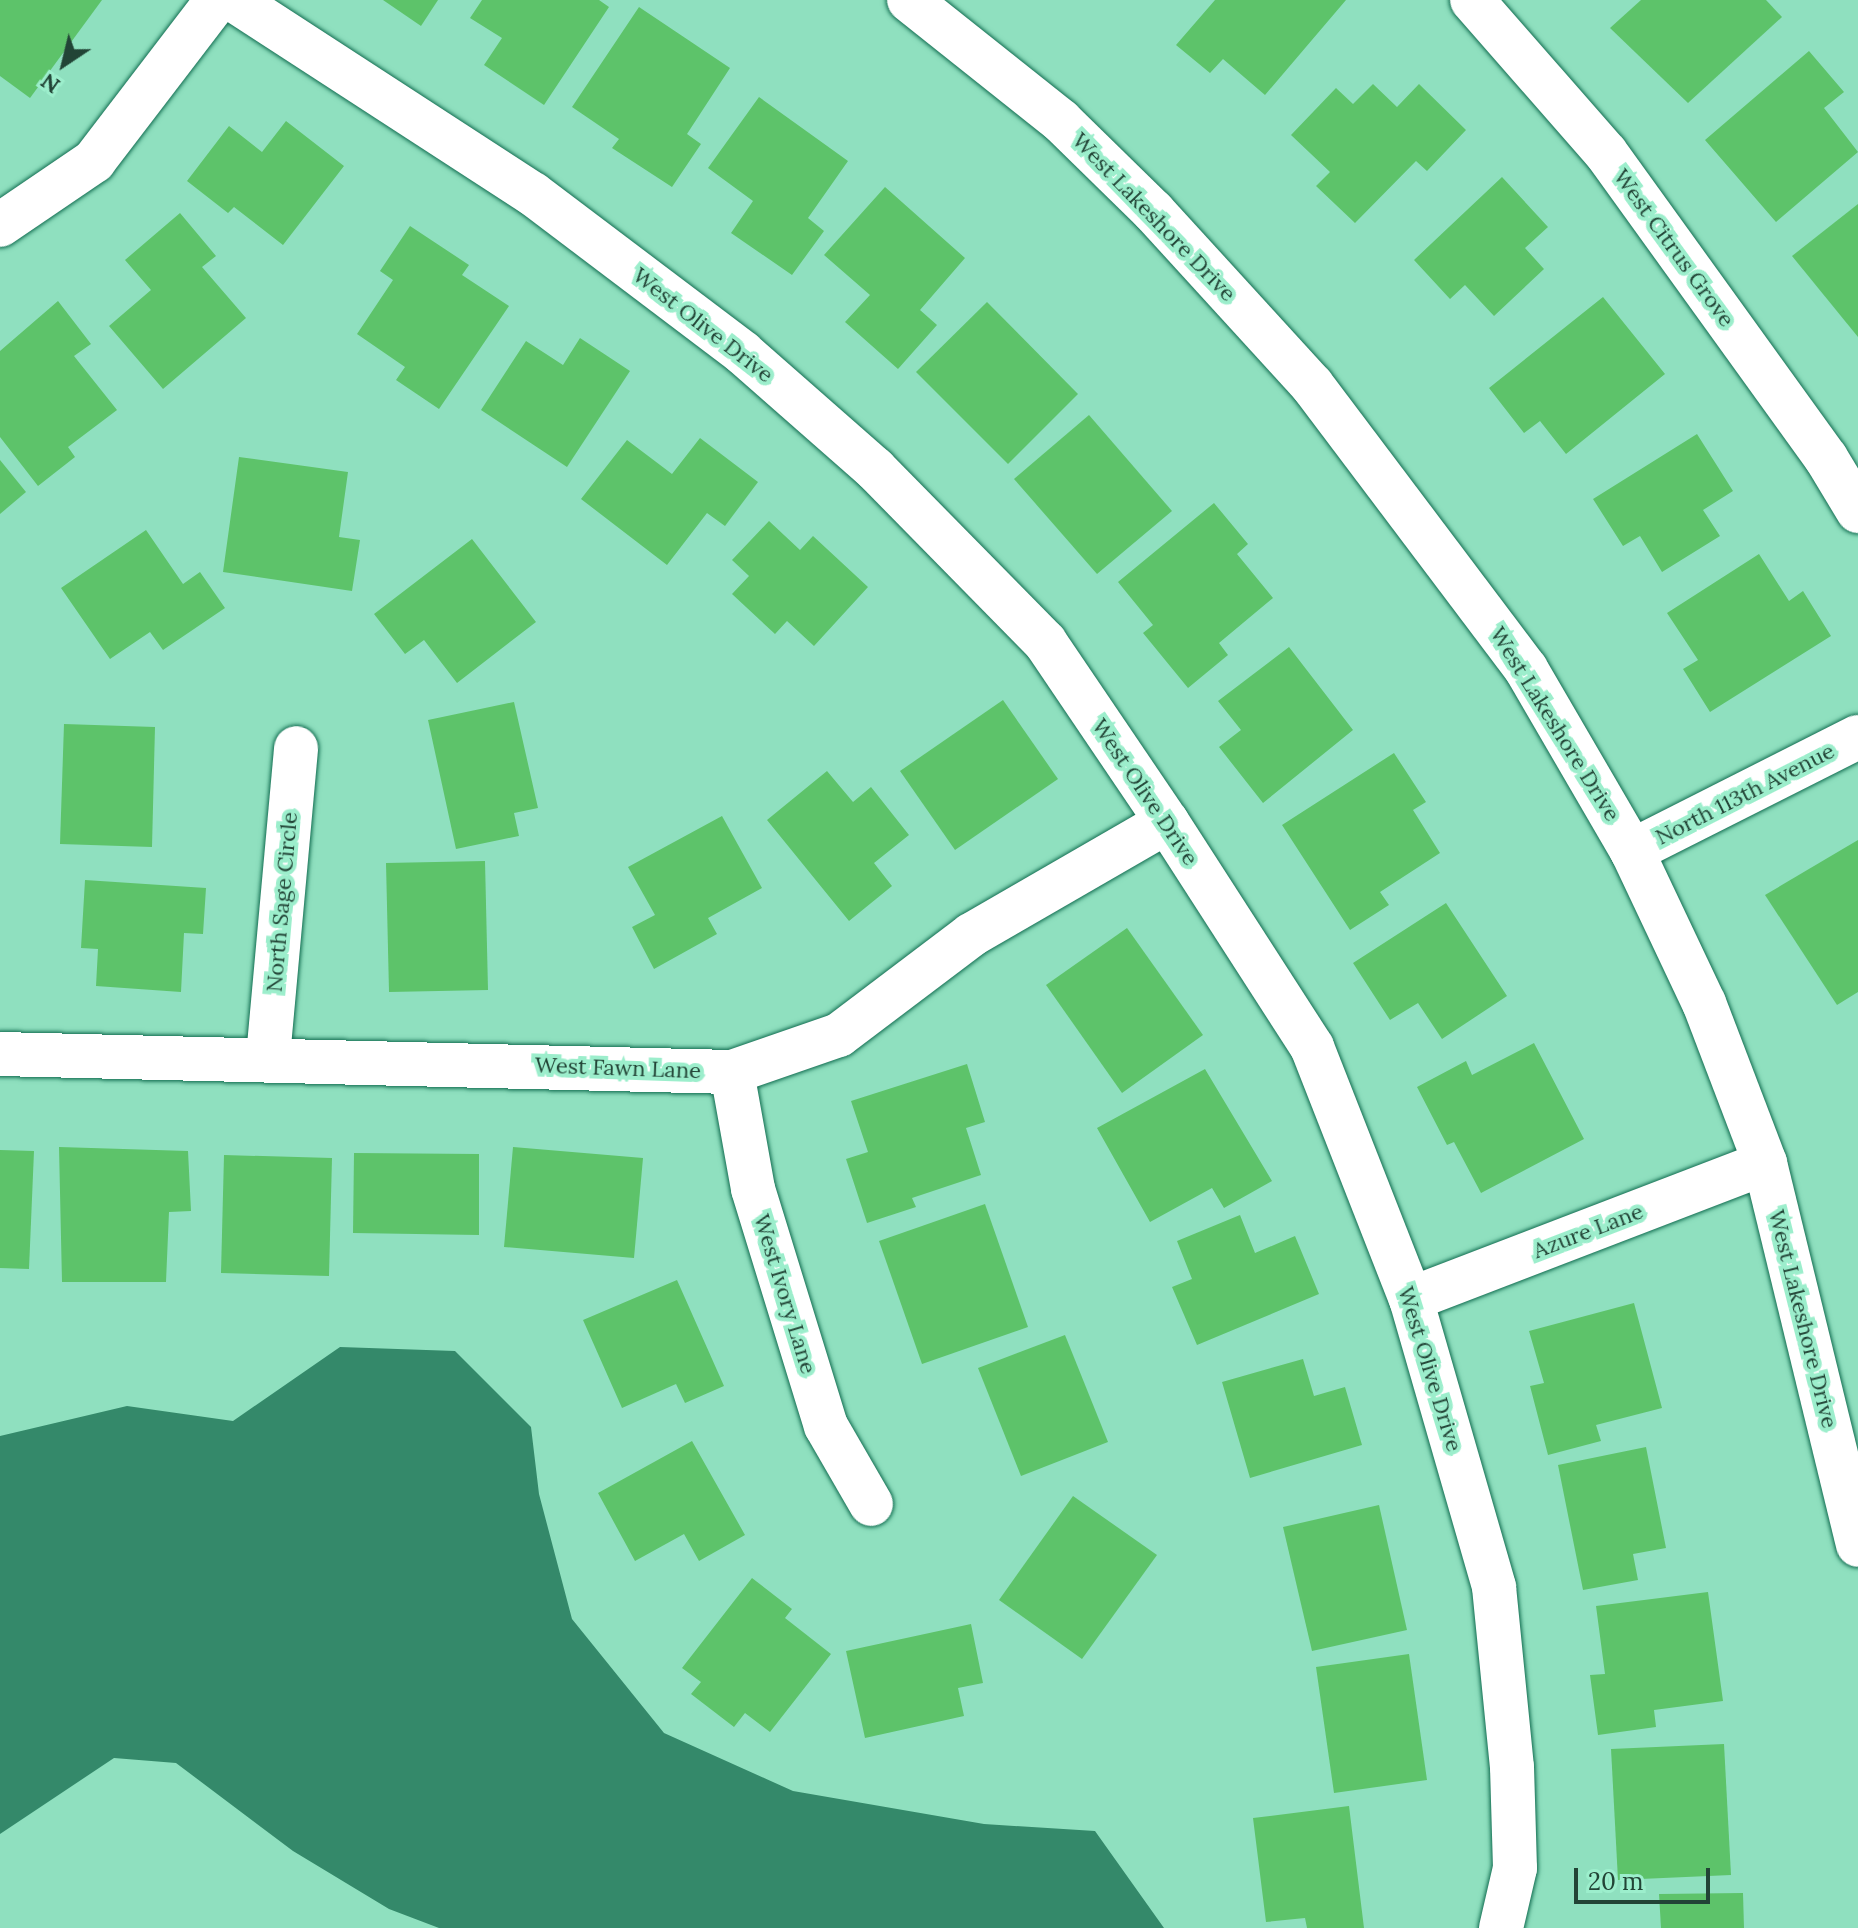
<!DOCTYPE html>
<style>
body{margin:0}
#map{position:relative;width:1858px;height:1928px;overflow:hidden;background:#8fe0bf;font-family:Lora,serif}
div>[style]{position:absolute}
.water>*{inset:0;background:#34896a}
.building>*{inset:0;background:#5dc36a}
.roads{filter:drop-shadow(0 0 2px #126d51) drop-shadow(0 0 2px #126d51)}
.minor>*{height:44px;margin:-22px;padding:0 22px;transform-origin:22px;border-radius:22px;background:#fff}
.tertiary>*{height:44px;margin:-22px;padding:0 22px;transform-origin:22px;border-radius:22px;background:#fff}
span{translate:-50% -50%;white-space:nowrap;text-align:center;line-height:1.15;-webkit-text-stroke:8px #9ceecc;paint-order:stroke}
.street-label{font-size:22px;color:#224436}
.north{position:absolute;left:24px;top:24px;width:80px;height:80px;-webkit-text-stroke:6px #9ceecc;paint-order:stroke;rotate:215deg;font-size:22px;font-weight:700;line-height:32px;text-align:center;color:#224436}
.north::after{content:'';display:block;margin:auto;width:28px;height:36px;background:#224436;clip-path:polygon(50% 0,100% 100%,50% 72%,0 100%)}
.scale{position:absolute;left:1574px;top:1868px;width:136px;height:36px;box-sizing:border-box;border:4px solid #224436;border-top:0;padding-left:10px;font-size:24px;line-height:28px;white-space:nowrap;color:#224436;-webkit-text-stroke:6px #9ceecc;paint-order:stroke}
</style>
<div id="map">
<div class="water">
<i style="clip-path:polygon(340px 1347px,455px 1351px,531px 1427px,539px 1494px,572px 1619px,664px 1733px,793px 1791px,984px 1824px,1095px 1831px,1164px 1928px,439px 1928px,389px 1909px,293px 1851px,176px 1763px,114px 1758px,0 1834px,0 1436px,127px 1406px,233px 1421px)"></i>
</div>
<div class="building">
<i style="clip-path:polygon(0 0,102px 0,30px 98px,0 76px)"></i>
<i style="clip-path:polygon(383px 0,438px 0,421px 26px)"></i>
<i style="clip-path:polygon(482px 0,599px 0,609px 7px,544px 105px,484px 65px,502px 38px,470px 18px)"></i>
<i style="clip-path:polygon(1215px 0,1346px 0,1265px 95px,1223px 59px,1210px 73px,1176px 45px)"></i>
<i style="clip-path:polygon(1641px 0,1766px 0,1782px 17px,1688px 103px,1610px 28px)"></i>
<i style="clip-path:polygon(639px 7px,730px 68px,687px 134px,701px 144px,672px 187px,612px 148px,619px 139px,572px 107px)"></i>
<i style="clip-path:polygon(1809px 51px,1844px 92px,1824px 108px,1858px 152px,1776px 222px,1705px 140px)"></i>
<i style="clip-path:polygon(1373px 84px,1397px 107px,1419px 84px,1466px 130px,1427px 171px,1416px 161px,1355px 223px,1316px 186px,1330px 172px,1291px 135px,1336px 88px,1353px 104px)"></i>
<i style="clip-path:polygon(759px 97px,848px 161px,808px 218px,824px 231px,792px 275px,731px 233px,753px 201px,708px 168px)"></i>
<i style="clip-path:polygon(286px 121px,344px 166px,283px 245px,234px 207px,228px 213px,187px 181px,229px 126px,262px 152px)"></i>
<i style="clip-path:polygon(1502px 177px,1548px 227px,1525px 248px,1544px 269px,1494px 316px,1465px 285px,1450px 299px,1414px 260px)"></i>
<i style="clip-path:polygon(885px 187px,965px 258px,920px 310px,937px 325px,898px 369px,845px 322px,870px 295px,824px 255px)"></i>
<i style="clip-path:polygon(1858px 204px,1858px 337px,1792px 256px)"></i>
<i style="clip-path:polygon(180px 213px,216px 256px,202px 267px,246px 318px,163px 389px,109px 326px,151px 290px,125px 260px)"></i>
<i style="clip-path:polygon(410px 226px,469px 265px,462px 275px,509px 306px,439px 409px,396px 380px,405px 367px,357px 334px,393px 280px,380px 271px)"></i>
<i style="clip-path:polygon(1603px 297px,1665px 374px,1566px 454px,1540px 421px,1524px 433px,1489px 388px)"></i>
<i style="clip-path:polygon(58px 301px,91px 344px,74px 356px,117px 410px,68px 447px,75px 457px,38px 486px,0 437px,0 351px)"></i>
<i style="clip-path:polygon(987px 302px,1078px 394px,1008px 464px,916px 372px)"></i>
<i style="clip-path:polygon(580px 338px,630px 371px,567px 467px,481px 410px,526px 341px,563px 365px)"></i>
<i style="clip-path:polygon(1089px 415px,1172px 511px,1097px 574px,1014px 479px)"></i>
<i style="clip-path:polygon(1697px 434px,1733px 491px,1703px 510px,1720px 536px,1662px 572px,1640px 536px,1623px 546px,1593px 499px)"></i>
<i style="clip-path:polygon(700px 438px,758px 482px,725px 526px,707px 513px,667px 565px,581px 499px,627px 440px,672px 474px)"></i>
<i style="clip-path:polygon(239px 457px,348px 472px,339px 537px,360px 540px,352px 591px,223px 572px)"></i>
<i style="clip-path:polygon(0 460px,26px 492px,0 514px)"></i>
<i style="clip-path:polygon(1214px 503px,1248px 544px,1237px 554px,1273px 598px,1219px 643px,1228px 655px,1188px 688px,1143px 633px,1153px 625px,1118px 582px)"></i>
<i style="clip-path:polygon(769px 521px,800px 550px,813px 536px,868px 587px,814px 646px,787px 621px,775px 634px,732px 594px,749px 576px,732px 560px)"></i>
<i style="clip-path:polygon(146px 530px,183px 584px,200px 572px,225px 608px,163px 650px,150px 632px,110px 659px,61px 588px)"></i>
<i style="clip-path:polygon(472px 539px,536px 622px,457px 683px,424px 640px,405px 654px,374px 614px)"></i>
<i style="clip-path:polygon(1759px 554px,1789px 601px,1803px 591px,1831px 636px,1710px 712px,1683px 669px,1698px 660px,1667px 613px)"></i>
<i style="clip-path:polygon(1289px 647px,1353px 730px,1263px 803px,1219px 747px,1241px 730px,1218px 701px)"></i>
<i style="clip-path:polygon(1003px 700px,1058px 779px,955px 850px,900px 771px)"></i>
<i style="clip-path:polygon(514px 702px,538px 808px,514px 813px,519px 836px,456px 849px,428px 720px)"></i>
<i style="clip-path:polygon(64px 724px,155px 727px,152px 847px,60px 844px)"></i>
<i style="clip-path:polygon(1394px 753px,1426px 802px,1413px 810px,1440px 853px,1380px 892px,1389px 905px,1350px 930px,1282px 825px)"></i>
<i style="clip-path:polygon(827px 771px,853px 802px,871px 787px,909px 835px,874px 863px,892px 886px,849px 921px,767px 820px)"></i>
<i style="clip-path:polygon(722px 816px,762px 888px,708px 918px,717px 934px,654px 969px,632px 927px,655px 915px,628px 867px)"></i>
<i style="clip-path:polygon(1858px 840px,1858px 992px,1837px 1005px,1765px 895px)"></i>
<i style="clip-path:polygon(485px 861px,488px 990px,389px 992px,386px 863px)"></i>
<i style="clip-path:polygon(85px 880px,206px 888px,203px 934px,184px 933px,181px 992px,96px 986px,98px 949px,81px 948px)"></i>
<i style="clip-path:polygon(1446px 903px,1507px 996px,1442px 1039px,1418px 1003px,1390px 1020px,1353px 963px)"></i>
<i style="clip-path:polygon(1127px 928px,1203px 1035px,1122px 1093px,1046px 985px)"></i>
<i style="clip-path:polygon(1534px 1043px,1584px 1139px,1481px 1193px,1454px 1142px,1447px 1145px,1417px 1087px,1466px 1061px,1472px 1075px)"></i>
<i style="clip-path:polygon(967px 1064px,985px 1122px,966px 1128px,981px 1175px,912px 1198px,916px 1207px,867px 1223px,846px 1159px,868px 1152px,851px 1101px)"></i>
<i style="clip-path:polygon(1205px 1069px,1272px 1181px,1224px 1208px,1212px 1188px,1150px 1222px,1097px 1128px)"></i>
<i style="clip-path:polygon(59px 1147px,188px 1151px,191px 1211px,169px 1212px,166px 1282px,62px 1282px)"></i>
<i style="clip-path:polygon(513px 1147px,643px 1158px,634px 1258px,504px 1247px)"></i>
<i style="clip-path:polygon(0 1150px,34px 1151px,29px 1269px,0 1268px)"></i>
<i style="clip-path:polygon(354px 1153px,479px 1154px,479px 1235px,353px 1233px)"></i>
<i style="clip-path:polygon(224px 1155px,332px 1158px,329px 1276px,221px 1273px)"></i>
<i style="clip-path:polygon(985px 1204px,1028px 1327px,922px 1364px,879px 1241px)"></i>
<i style="clip-path:polygon(1240px 1215px,1255px 1253px,1295px 1236px,1319px 1294px,1197px 1345px,1172px 1287px,1192px 1279px,1177px 1241px)"></i>
<i style="clip-path:polygon(677px 1280px,724px 1386px,685px 1403px,676px 1384px,622px 1408px,583px 1320px)"></i>
<i style="clip-path:polygon(1634px 1303px,1662px 1408px,1596px 1425px,1601px 1441px,1548px 1455px,1530px 1386px,1544px 1383px,1529px 1331px)"></i>
<i style="clip-path:polygon(1065px 1335px,1108px 1442px,1021px 1476px,978px 1368px)"></i>
<i style="clip-path:polygon(1303px 1359px,1314px 1396px,1345px 1387px,1362px 1445px,1250px 1478px,1222px 1382px)"></i>
<i style="clip-path:polygon(692px 1441px,745px 1535px,699px 1561px,684px 1534px,635px 1561px,598px 1493px)"></i>
<i style="clip-path:polygon(1646px 1447px,1666px 1548px,1633px 1554px,1638px 1580px,1583px 1590px,1558px 1465px)"></i>
<i style="clip-path:polygon(1073px 1496px,1157px 1555px,1082px 1659px,999px 1600px)"></i>
<i style="clip-path:polygon(1379px 1505px,1407px 1630px,1312px 1651px,1283px 1527px)"></i>
<i style="clip-path:polygon(752px 1578px,792px 1609px,785px 1618px,831px 1654px,770px 1732px,745px 1713px,734px 1727px,691px 1694px,701px 1682px,682px 1668px)"></i>
<i style="clip-path:polygon(1708px 1592px,1723px 1701px,1654px 1710px,1656px 1727px,1598px 1735px,1590px 1675px,1605px 1674px,1596px 1606px)"></i>
<i style="clip-path:polygon(971px 1624px,983px 1683px,958px 1688px,964px 1716px,865px 1738px,846px 1651px)"></i>
<i style="clip-path:polygon(1409px 1654px,1427px 1780px,1334px 1793px,1316px 1667px)"></i>
<i style="clip-path:polygon(1724px 1744px,1731px 1875px,1618px 1880px,1611px 1749px)"></i>
<i style="clip-path:polygon(1349px 1806px,1364px 1928px,1307px 1928px,1305px 1918px,1266px 1922px,1253px 1818px)"></i>
<i style="clip-path:polygon(1743px 1893px,1744px 1928px,1661px 1928px,1659px 1894px)"></i>
</div>
<div class="roads">
<div class="minor">
<i style="left:234px;top:0;width:356px;rotate:33deg"></i>
<i style="left:533px;top:194px;width:263px;rotate:37.1deg"></i>
<i style="left:743px;top:353px;width:176px;rotate:41.3deg"></i>
<i style="left:875px;top:469px;width:243px;rotate:45.5deg"></i>
<i style="left:1045px;top:642px;width:217px;rotate:55.9deg"></i>
<i style="left:1167px;top:822px;width:268px;rotate:57.2deg"></i>
<i style="left:1312px;top:1047px;width:271px;rotate:68.6deg"></i>
<i style="left:1411px;top:1299px;width:300px;rotate:73.9deg"></i>
<i style="left:1494px;top:1587px;width:181px;rotate:84.3deg"></i>
<i style="left:1512px;top:1767px;width:101px;rotate:88.3deg"></i>
<i style="left:1515px;top:1868px;width:62px;rotate:103.1deg"></i>
<i style="left:1472px;top:0;width:203px;rotate:48.8deg"></i>
<i style="left:1606px;top:153px;width:376px;rotate:54.2deg"></i>
<i style="left:1826px;top:458px;width:62px;rotate:58.9deg"></i>
<i style="left:0;top:225px;width:114px;rotate:-34.2deg"></i>
<i style="left:94px;top:161px;width:203px;rotate:-52.6deg"></i>
<i style="left:1632px;top:851px;width:253px;rotate:-26.8deg"></i>
<i style="left:0;top:1054px;width:732px;rotate:1.41deg"></i>
<i style="left:732px;top:1072px;width:113px;rotate:-19.1deg"></i>
<i style="left:839px;top:1035px;width:166px;rotate:-37.1deg"></i>
<i style="left:971px;top:935px;width:226px;rotate:-30deg"></i>
<i style="left:268px;top:1057px;width:310px;rotate:-84.8deg"></i>
<i style="left:732px;top:1072px;width:119px;rotate:79.8deg"></i>
<i style="left:753px;top:1189px;width:248px;rotate:72.9deg"></i>
<i style="left:826px;top:1426px;width:90px;rotate:60deg"></i>
<i style="left:1411px;top:1299px;width:379px;rotate:-21deg"></i>
</div>
<div class="tertiary">
<i style="left:909px;top:0;width:194px;rotate:38.5deg"></i>
<i style="left:1061px;top:121px;width:129px;rotate:44.4deg"></i>
<i style="left:1153px;top:211px;width:236px;rotate:47.6deg"></i>
<i style="left:1312px;top:385px;width:356px;rotate:53deg"></i>
<i style="left:1526px;top:669px;width:211px;rotate:59.8deg"></i>
<i style="left:1632px;top:851px;width:168px;rotate:64.7deg"></i>
<i style="left:1704px;top:1003px;width:171px;rotate:69.1deg"></i>
<i style="left:1765px;top:1163px;width:393px;rotate:76.3deg"></i>
</div>
</div>
<div class="street-label">
<span style="left:1154px;top:217px;rotate:46deg">West Lakeshore Drive</span>
<span style="left:1674px;top:248px;rotate:54deg">West Citrus Grove</span>
<span style="left:703px;top:325px;rotate:38deg">West Olive Drive</span>
<span style="left:1555px;top:724px;rotate:58deg">West Lakeshore Drive</span>
<span style="left:1145px;top:792px;rotate:56deg">West Olive Drive</span>
<span style="left:1745px;top:794px;rotate:-27deg">North 113th Avenue</span>
<span style="left:282px;top:902px;rotate:-85deg">North Sage Circle</span>
<span style="left:618px;top:1068px;rotate:2deg">West Fawn Lane</span>
<span style="left:1588px;top:1231px;rotate:-21deg">Azure Lane</span>
<span style="left:785px;top:1294px;rotate:73deg">West Ivory Lane</span>
<span style="left:1803px;top:1319px;rotate:76deg">West Lakeshore Drive</span>
<span style="left:1430px;top:1369px;rotate:73deg">West Olive Drive</span>
</div>
<div class="north">N</div>
<div class="scale">20 m</div>
</div>
